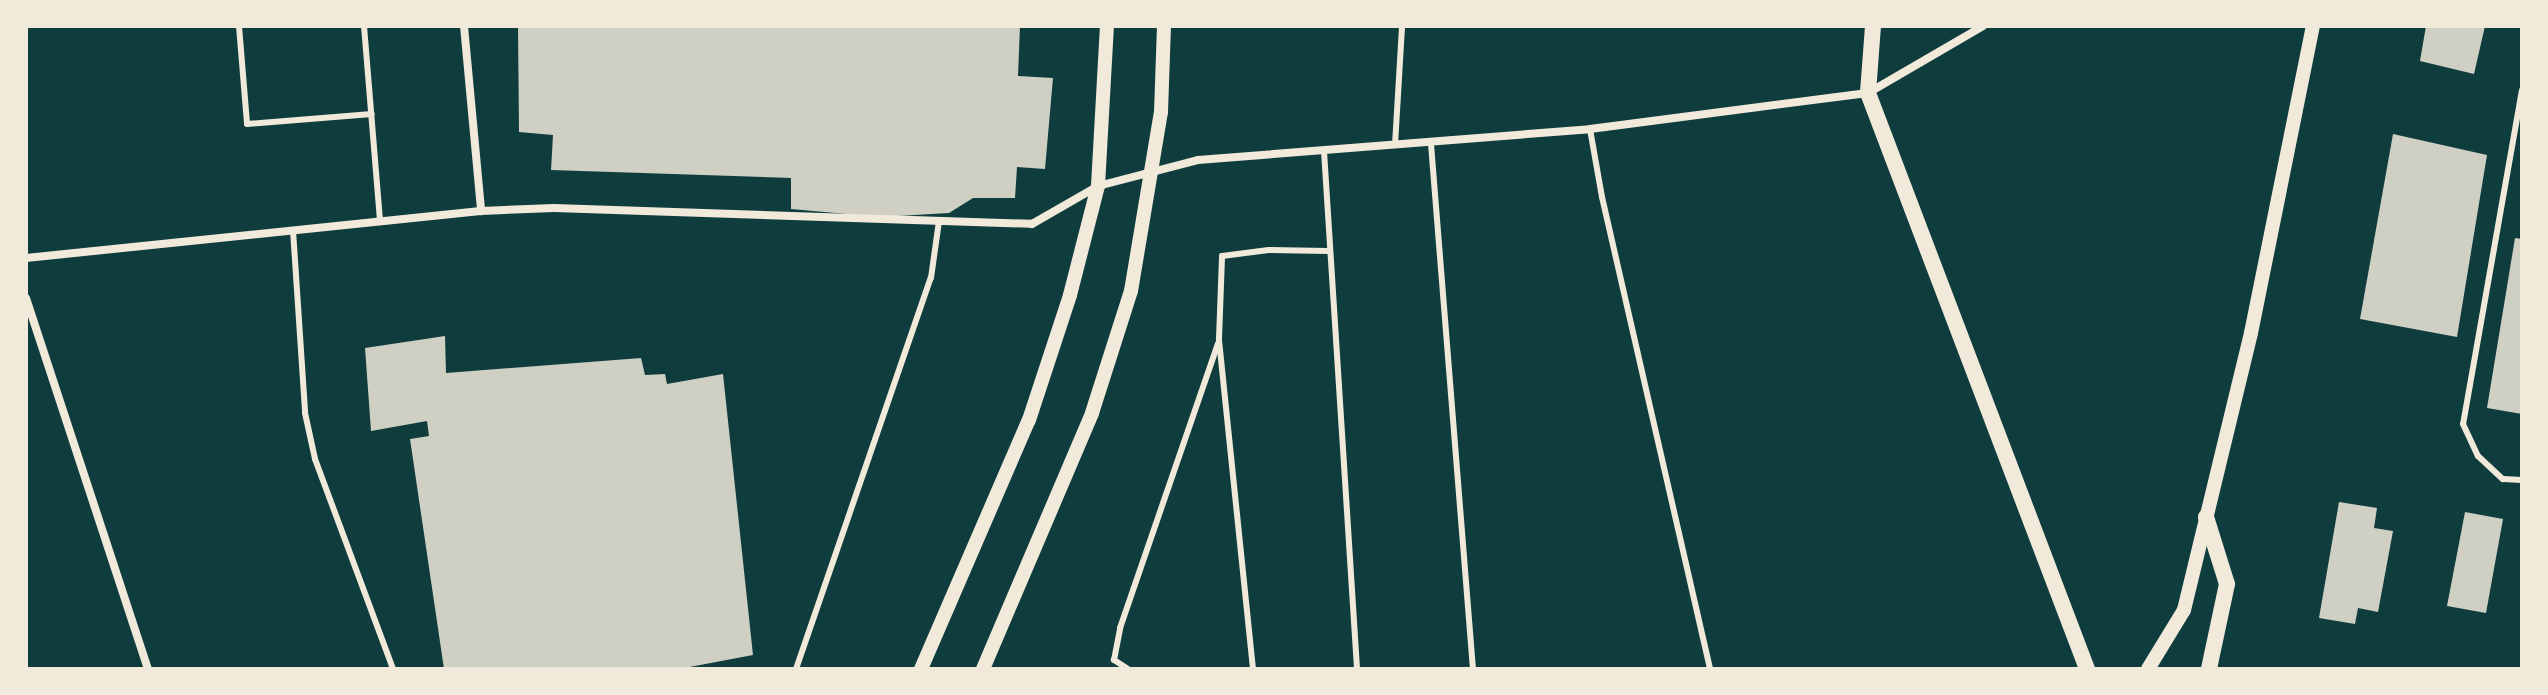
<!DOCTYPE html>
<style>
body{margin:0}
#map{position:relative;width:2548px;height:695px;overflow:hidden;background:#0f3d3e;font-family:Raleway,sans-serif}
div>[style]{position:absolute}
.building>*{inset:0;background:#cfcfc3}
.service>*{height:6px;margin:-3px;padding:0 3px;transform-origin:3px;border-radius:3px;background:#f1e9da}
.minor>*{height:8px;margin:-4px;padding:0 4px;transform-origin:4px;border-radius:4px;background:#f1e9da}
.tertiary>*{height:14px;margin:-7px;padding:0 7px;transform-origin:7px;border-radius:7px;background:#f1e9da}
.secondary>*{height:16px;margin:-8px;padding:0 8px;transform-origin:8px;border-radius:8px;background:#f1e9da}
span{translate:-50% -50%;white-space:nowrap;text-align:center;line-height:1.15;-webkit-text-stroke:8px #f1e9da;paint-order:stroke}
.frame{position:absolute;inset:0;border:28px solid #f1e9da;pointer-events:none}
</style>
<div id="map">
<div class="building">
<i style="clip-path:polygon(518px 26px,1020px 26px,1018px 76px,1053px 78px,1045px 169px,1017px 167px,1015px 198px,973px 198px,949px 213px,880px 217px,791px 209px,791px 178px,551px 170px,553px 135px,519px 132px)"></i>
<i style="clip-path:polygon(2426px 26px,2485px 26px,2474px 74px,2420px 61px)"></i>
<i style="clip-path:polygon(2393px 134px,2487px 155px,2457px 337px,2360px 319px)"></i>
<i style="clip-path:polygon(2515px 238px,2522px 239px,2522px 414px,2487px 408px)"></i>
<i style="clip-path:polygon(445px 336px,446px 373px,641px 358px,645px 375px,665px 374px,667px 384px,723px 374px,753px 655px,679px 669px,444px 669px,410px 439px,429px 436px,427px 421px,371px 431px,365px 348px)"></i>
<i style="clip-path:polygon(2339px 502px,2377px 508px,2374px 528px,2393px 531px,2378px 612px,2358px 608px,2355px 624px,2319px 618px)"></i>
<i style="clip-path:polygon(2465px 512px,2503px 519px,2486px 613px,2447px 606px)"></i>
</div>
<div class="service">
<i style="left:239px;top:26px;width:98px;rotate:85.3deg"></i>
<i style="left:247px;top:124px;width:125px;rotate:-4.6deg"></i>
<i style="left:364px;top:26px;width:197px;rotate:85.3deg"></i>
<i style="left:2522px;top:90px;width:339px;rotate:100deg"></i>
<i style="left:2463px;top:424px;width:35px;rotate:65deg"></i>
<i style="left:2478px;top:456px;width:34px;rotate:43deg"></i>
<i style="left:2503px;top:479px;width:19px;rotate:3deg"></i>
<i style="left:1590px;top:129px;width:69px;rotate:80deg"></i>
<i style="left:1602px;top:197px;width:484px;rotate:77.1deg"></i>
<i style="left:1431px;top:144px;width:527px;rotate:85.43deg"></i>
<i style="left:1395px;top:145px;width:119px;rotate:-86.6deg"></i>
<i style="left:1324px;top:151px;width:519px;rotate:86.35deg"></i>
<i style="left:293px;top:230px;width:183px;rotate:86.2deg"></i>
<i style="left:305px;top:413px;width:47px;rotate:77.7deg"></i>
<i style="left:315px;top:459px;width:224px;rotate:69.6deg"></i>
<i style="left:796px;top:669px;width:414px;rotate:-71deg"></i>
<i style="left:931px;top:278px;width:58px;rotate:-82deg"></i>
<i style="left:1128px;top:669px;width:17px;rotate:-147deg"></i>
<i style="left:1114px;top:660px;width:33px;rotate:-79deg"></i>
<i style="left:1120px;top:628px;width:301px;rotate:-71deg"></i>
<i style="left:1253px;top:669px;width:332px;rotate:-95.9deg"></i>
<i style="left:1219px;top:339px;width:83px;rotate:-87.9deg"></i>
<i style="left:1222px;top:256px;width:47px;rotate:-7.3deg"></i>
<i style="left:1269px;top:250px;width:59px;rotate:1deg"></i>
</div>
<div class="minor">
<i style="left:464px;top:26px;width:186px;rotate:84.7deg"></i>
<i style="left:26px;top:258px;width:457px;rotate:-5.9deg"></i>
<i style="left:481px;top:211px;width:73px;rotate:-2.4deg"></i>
<i style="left:554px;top:208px;width:478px;rotate:1.9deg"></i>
<i style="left:1032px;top:224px;width:76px;rotate:-29.9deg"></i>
<i style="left:1098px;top:186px;width:103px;rotate:-14.6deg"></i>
<i style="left:1198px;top:160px;width:393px;rotate:-4.5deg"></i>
<i style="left:1590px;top:129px;width:280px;rotate:-7.4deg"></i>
<i style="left:1868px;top:93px;width:133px;rotate:-30.2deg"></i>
<i style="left:26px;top:298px;width:391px;rotate:71.8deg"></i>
</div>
<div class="tertiary">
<i style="left:921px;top:669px;width:271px;rotate:-66.6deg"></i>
<i style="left:1029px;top:420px;width:132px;rotate:-71.8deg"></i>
<i style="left:1070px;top:295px;width:113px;rotate:-75.6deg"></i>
<i style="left:1098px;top:186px;width:160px;rotate:-86.8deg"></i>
<i style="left:983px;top:669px;width:278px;rotate:-66.9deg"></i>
<i style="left:1092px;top:413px;width:128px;rotate:-72.3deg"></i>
<i style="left:1131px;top:291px;width:181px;rotate:-80.5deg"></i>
<i style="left:1161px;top:112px;width:86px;rotate:-88deg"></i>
<i style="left:2148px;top:669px;width:69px;rotate:-58.6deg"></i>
<i style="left:2184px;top:610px;width:285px;rotate:-76.4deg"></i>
<i style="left:2251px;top:333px;width:313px;rotate:-78.6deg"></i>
</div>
<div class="secondary">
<i style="left:1873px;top:26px;width:67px;rotate:94.3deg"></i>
<i style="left:1868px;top:93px;width:616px;rotate:69.18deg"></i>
<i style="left:2206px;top:517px;width:70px;rotate:72.6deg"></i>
<i style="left:2227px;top:584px;width:87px;rotate:102deg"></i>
</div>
<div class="frame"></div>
</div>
